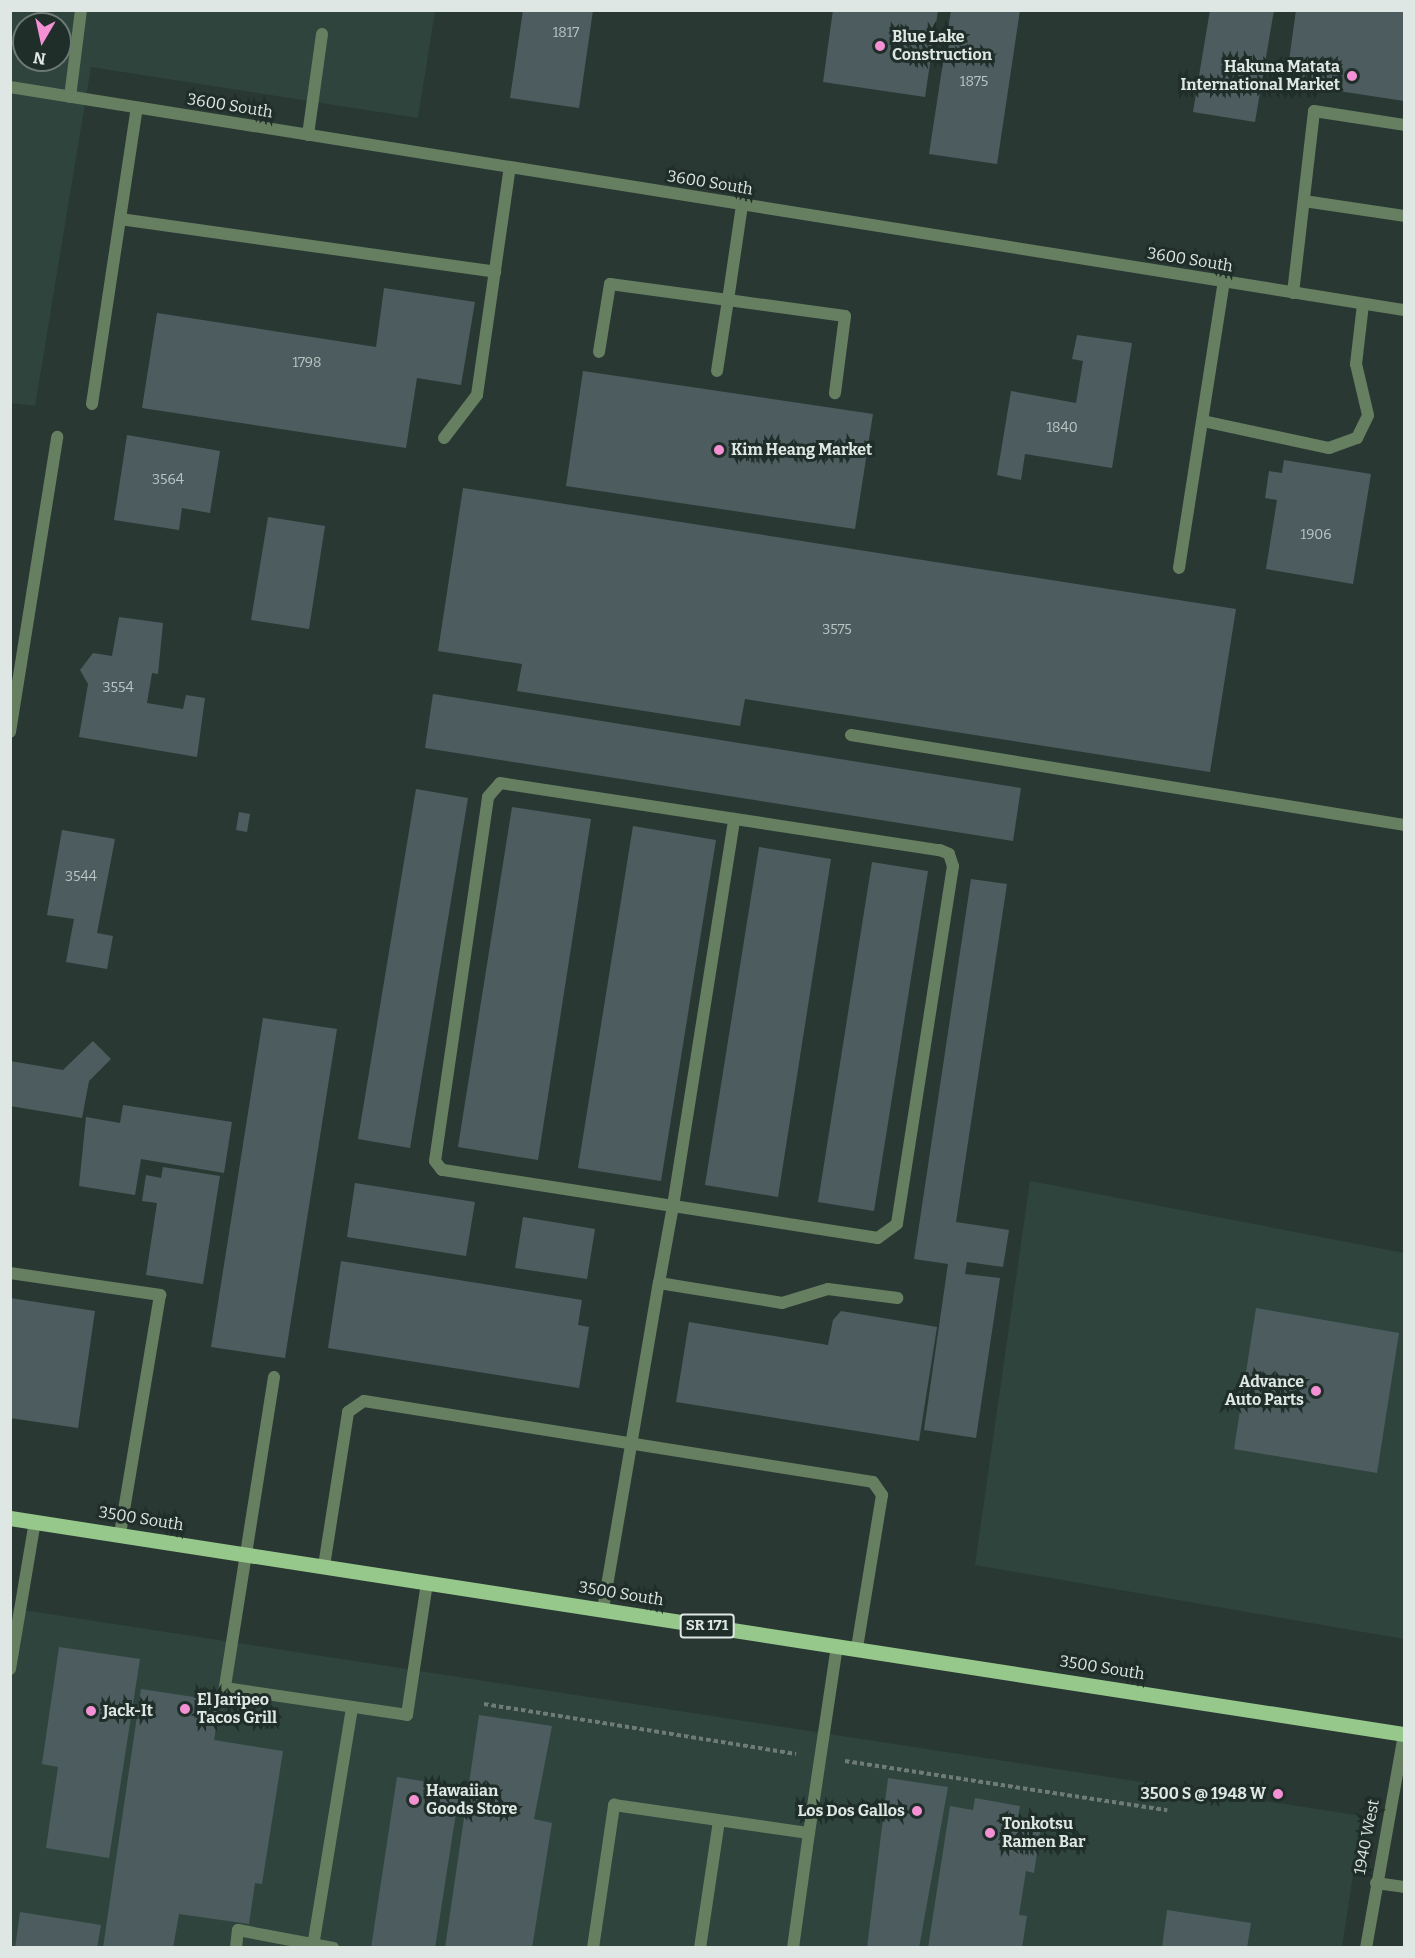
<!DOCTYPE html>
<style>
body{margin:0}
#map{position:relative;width:1415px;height:1958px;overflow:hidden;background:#2a3834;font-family:Bitter,serif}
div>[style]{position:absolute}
.built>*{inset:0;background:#2e443d}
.building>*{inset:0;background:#4d5d5f}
.path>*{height:4px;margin-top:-2px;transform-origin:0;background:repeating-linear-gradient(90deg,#6f7b77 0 4.5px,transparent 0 7.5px)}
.service>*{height:12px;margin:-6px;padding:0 6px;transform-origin:6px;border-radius:6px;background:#667f61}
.minor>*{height:12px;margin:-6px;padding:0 6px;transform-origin:6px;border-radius:6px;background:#667f61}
.primary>*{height:15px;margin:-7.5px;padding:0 7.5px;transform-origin:7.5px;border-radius:7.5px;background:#96c88b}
.dots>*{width:16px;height:16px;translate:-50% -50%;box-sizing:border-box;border:3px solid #202e2a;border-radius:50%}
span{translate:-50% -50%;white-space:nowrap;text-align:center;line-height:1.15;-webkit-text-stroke:6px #202e2a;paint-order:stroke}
.number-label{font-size:14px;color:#bac4c3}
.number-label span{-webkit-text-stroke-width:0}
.shield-label span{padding:2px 4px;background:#202e2a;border:2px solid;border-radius:4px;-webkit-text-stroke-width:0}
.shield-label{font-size:15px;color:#dfe7e4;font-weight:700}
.poi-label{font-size:16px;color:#dfe7e4;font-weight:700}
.left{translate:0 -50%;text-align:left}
.right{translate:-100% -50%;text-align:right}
.street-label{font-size:16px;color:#dfe7e4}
.frame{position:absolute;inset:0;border:12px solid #dfe7e4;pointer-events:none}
.north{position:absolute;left:12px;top:12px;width:60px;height:60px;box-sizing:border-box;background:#202e2a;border:2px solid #6c7874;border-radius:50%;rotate:189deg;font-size:16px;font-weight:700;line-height:24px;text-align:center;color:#dfe7e4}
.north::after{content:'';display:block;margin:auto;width:21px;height:27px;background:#f491d4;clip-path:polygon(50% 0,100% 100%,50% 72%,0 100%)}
</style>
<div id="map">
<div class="built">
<i style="clip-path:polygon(evenodd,11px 11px,435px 11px,418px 118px,91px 67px,35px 406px,11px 403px,11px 11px,24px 24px,60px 24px,60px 60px,24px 60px,24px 24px)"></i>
<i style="clip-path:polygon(1030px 1181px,1404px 1253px,1404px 1639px,975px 1565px)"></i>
<i style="clip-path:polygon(10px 1608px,1362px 1816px,1342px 1947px,11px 1947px)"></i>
</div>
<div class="building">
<i style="clip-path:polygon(523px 10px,593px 10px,579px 108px,510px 98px)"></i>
<i style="clip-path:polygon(833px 10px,938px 10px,925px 97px,823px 82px)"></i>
<i style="clip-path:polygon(951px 10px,1020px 10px,997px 164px,929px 154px)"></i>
<i style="clip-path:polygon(1210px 10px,1274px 10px,1255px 122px,1193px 112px)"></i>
<i style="clip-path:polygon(1296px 10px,1404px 10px,1404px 101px,1286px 83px)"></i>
<i style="clip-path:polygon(384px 288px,475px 302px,461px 385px,417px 378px,406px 448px,142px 408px,157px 313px,376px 347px)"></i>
<i style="clip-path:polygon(1077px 335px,1132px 343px,1112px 468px,1025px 454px,1021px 480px,997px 475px,1011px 391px,1076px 403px,1083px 361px,1072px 359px)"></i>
<i style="clip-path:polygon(583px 371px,873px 414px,855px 529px,566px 486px)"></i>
<i style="clip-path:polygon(127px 435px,220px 451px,210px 513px,182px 508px,179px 530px,114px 520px)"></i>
<i style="clip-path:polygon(1284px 460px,1371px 474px,1353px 584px,1266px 569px,1277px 500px,1265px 498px,1269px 471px,1282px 473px)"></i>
<i style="clip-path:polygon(463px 488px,1236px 609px,1210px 772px,745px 699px,740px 726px,517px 691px,522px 664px,438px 651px)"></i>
<i style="clip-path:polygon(268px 517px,325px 526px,309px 629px,251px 620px)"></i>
<i style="clip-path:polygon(119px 617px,163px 623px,158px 674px,152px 673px,147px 703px,183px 709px,186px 695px,205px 698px,197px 757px,79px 737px,88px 684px,80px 670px,93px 653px,112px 656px)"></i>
<i style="clip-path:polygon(433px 694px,1021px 788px,1013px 841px,425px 748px)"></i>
<i style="clip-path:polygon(416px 789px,468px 798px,410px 1148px,358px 1139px)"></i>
<i style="clip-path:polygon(512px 807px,591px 819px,538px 1160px,458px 1147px)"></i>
<i style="clip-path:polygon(239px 812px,250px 814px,247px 832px,236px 830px)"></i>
<i style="clip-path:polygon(633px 826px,716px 840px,661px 1181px,578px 1168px)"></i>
<i style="clip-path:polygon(62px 830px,115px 839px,97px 933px,113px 936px,107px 969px,66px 962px,74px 919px,47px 915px)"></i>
<i style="clip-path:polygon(759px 847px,831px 859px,778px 1197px,705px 1185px)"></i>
<i style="clip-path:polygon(872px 862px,928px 871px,874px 1211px,818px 1202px)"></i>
<i style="clip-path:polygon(971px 879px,1007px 884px,956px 1222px,1009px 1230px,1003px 1267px,967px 1262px,965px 1274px,1000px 1278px,976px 1438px,924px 1430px,948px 1264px,914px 1259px)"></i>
<i style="clip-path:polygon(263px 1018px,337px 1029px,285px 1358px,211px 1347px)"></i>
<i style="clip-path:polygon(93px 1041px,111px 1059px,89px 1081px,82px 1118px,10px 1106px,10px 1061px,63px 1070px)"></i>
<i style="clip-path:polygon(123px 1105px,232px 1122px,224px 1173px,141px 1159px,135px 1195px,79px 1186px,86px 1117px,120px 1123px)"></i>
<i style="clip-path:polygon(163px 1167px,220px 1176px,203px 1284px,146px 1275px,157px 1203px,142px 1201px,146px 1175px,161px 1178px)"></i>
<i style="clip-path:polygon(355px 1183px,475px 1202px,466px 1256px,347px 1237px)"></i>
<i style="clip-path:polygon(523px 1217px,595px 1229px,587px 1279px,515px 1268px)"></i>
<i style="clip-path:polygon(341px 1261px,582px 1300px,578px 1325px,589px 1327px,579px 1388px,328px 1348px)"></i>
<i style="clip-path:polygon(10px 1298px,95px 1311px,78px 1428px,10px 1418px)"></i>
<i style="clip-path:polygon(1256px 1308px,1399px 1333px,1377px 1473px,1234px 1449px)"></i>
<i style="clip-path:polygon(841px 1311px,937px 1327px,919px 1441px,676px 1402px,689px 1322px,828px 1345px,833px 1320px)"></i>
<i style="clip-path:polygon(59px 1647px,140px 1659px,109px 1858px,46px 1848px,58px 1767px,42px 1764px)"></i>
<i style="clip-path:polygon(141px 1689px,220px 1701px,214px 1740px,283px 1751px,262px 1884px,255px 1883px,249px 1924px,179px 1914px,173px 1948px,103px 1948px)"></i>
<i style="clip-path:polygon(479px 1715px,552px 1726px,534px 1819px,552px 1823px,532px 1948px,445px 1948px)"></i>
<i style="clip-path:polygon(397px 1777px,460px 1787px,435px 1948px,371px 1948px)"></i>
<i style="clip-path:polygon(888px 1778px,948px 1787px,919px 1948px,867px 1948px)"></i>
<i style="clip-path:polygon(975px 1798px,1020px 1806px,1018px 1817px,1042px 1820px,1034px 1873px,1026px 1871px,1019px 1915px,1027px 1916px,1022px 1948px,928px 1948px,950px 1806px,973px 1810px)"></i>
<i style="clip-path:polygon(1167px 1910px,1251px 1923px,1247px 1948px,1162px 1948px)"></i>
<i style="clip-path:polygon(20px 1912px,101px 1925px,97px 1948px,15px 1948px)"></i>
</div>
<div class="path">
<i style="left:484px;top:1704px;width:316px;rotate:9.1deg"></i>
<i style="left:845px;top:1761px;width:326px;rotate:8.7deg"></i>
</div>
<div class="service">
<i style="left:70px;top:97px;width:88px;rotate:-82.8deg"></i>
<i style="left:308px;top:135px;width:102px;rotate:-82.1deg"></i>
<i style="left:1304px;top:201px;width:101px;rotate:8.5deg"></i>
<i style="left:120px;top:219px;width:379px;rotate:8deg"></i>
<i style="left:1293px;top:293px;width:183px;rotate:-83.4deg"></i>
<i style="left:1314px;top:111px;width:91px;rotate:8.8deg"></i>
<i style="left:599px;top:352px;width:69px;rotate:-80.8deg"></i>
<i style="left:610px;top:284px;width:119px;rotate:7.7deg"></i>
<i style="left:728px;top:300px;width:96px;rotate:-81.6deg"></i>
<i style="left:717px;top:371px;width:72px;rotate:-81.2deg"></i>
<i style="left:728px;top:300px;width:118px;rotate:7.8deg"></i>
<i style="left:845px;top:316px;width:78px;rotate:97.4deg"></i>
<i style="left:92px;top:404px;width:299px;rotate:-81.4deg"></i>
<i style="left:1203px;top:421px;width:129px;rotate:12.1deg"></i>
<i style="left:1329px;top:448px;width:30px;rotate:-20deg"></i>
<i style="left:1357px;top:438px;width:25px;rotate:-64deg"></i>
<i style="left:1368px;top:415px;width:52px;rotate:-103.2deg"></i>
<i style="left:1356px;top:364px;width:60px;rotate:-83.3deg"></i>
<i style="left:444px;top:438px;width:54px;rotate:-52.5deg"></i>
<i style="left:477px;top:395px;width:230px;rotate:-81.8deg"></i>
<i style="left:1179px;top:568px;width:290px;rotate:-81.1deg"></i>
<i style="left:851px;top:735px;width:560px;rotate:9.24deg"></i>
<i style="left:10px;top:1273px;width:152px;rotate:8.3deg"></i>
<i style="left:160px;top:1295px;width:242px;rotate:99.5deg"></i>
<i style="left:659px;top:1283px;width:78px;rotate:-79.7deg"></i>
<i style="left:673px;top:1206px;width:234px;rotate:-171.1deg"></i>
<i style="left:442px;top:1170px;width:11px;rotate:-128deg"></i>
<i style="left:435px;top:1161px;width:368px;rotate:-81.7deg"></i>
<i style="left:488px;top:797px;width:18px;rotate:-49deg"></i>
<i style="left:500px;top:783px;width:445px;rotate:8.7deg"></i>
<i style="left:940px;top:850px;width:10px;rotate:24deg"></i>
<i style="left:949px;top:854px;width:13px;rotate:72deg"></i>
<i style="left:953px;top:866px;width:362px;rotate:98.9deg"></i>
<i style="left:897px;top:1224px;width:24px;rotate:144deg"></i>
<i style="left:878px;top:1238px;width:207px;rotate:-171.1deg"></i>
<i style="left:673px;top:1206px;width:392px;rotate:-81deg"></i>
<i style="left:274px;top:1377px;width:315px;rotate:99deg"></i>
<i style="left:225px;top:1688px;width:184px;rotate:8.4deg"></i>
<i style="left:407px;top:1715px;width:134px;rotate:-81.4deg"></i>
<i style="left:324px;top:1566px;width:156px;rotate:-81.1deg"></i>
<i style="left:348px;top:1412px;width:19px;rotate:-35deg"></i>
<i style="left:364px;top:1401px;width:515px;rotate:9.04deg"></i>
<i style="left:873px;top:1482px;width:16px;rotate:55deg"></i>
<i style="left:882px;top:1495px;width:155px;rotate:99.3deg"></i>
<i style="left:603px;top:1609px;width:331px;rotate:-80.3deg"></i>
<i style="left:659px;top:1283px;width:125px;rotate:9.2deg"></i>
<i style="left:782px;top:1303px;width:48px;rotate:-16.9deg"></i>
<i style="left:828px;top:1289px;width:70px;rotate:7.4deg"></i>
<i style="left:10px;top:1669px;width:150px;rotate:-80.4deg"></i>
<i style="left:1376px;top:1883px;width:28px;rotate:8deg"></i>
<i style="left:314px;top:1940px;width:236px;rotate:-80.7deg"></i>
<i style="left:236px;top:1948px;width:18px;rotate:-84deg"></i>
<i style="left:238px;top:1930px;width:97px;rotate:10.7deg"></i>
<i style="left:593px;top:1948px;width:145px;rotate:-81.6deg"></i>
<i style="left:614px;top:1805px;width:197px;rotate:8.2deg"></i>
<i style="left:809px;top:1833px;width:189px;rotate:-81.5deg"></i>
<i style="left:700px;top:1948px;width:128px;rotate:-81.5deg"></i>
<i style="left:793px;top:1948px;width:116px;rotate:-82.1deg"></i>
</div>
<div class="minor">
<i style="left:10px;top:87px;width:1412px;rotate:9.09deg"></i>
<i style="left:10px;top:732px;width:299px;rotate:-80.9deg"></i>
<i style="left:1366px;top:1948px;width:217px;rotate:-79.9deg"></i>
</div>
<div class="primary">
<i style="left:10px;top:1518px;width:1411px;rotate:8.81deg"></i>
</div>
<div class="dots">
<i style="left:880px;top:46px;background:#f491d4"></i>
<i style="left:1352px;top:76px;background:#f491d4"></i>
<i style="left:719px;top:450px;background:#f491d4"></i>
<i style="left:1316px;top:1391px;background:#f491d4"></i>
<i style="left:185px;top:1709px;background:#f491d4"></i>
<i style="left:91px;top:1711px;background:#f491d4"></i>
<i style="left:1278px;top:1794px;background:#f491d4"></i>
<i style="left:414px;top:1800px;background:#f491d4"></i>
<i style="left:917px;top:1811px;background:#f491d4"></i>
<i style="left:990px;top:1833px;background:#f491d4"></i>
</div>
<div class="number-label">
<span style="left:566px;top:33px">1817</span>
<span style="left:974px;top:82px">1875</span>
<span style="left:307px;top:363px">1798</span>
<span style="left:1062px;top:428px">1840</span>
<span style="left:168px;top:480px">3564</span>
<span style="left:1316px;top:535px">1906</span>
<span style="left:837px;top:630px">3575</span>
<span style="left:118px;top:688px">3554</span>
<span style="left:81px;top:877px">3544</span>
</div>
<div class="shield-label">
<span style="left:707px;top:1626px">SR 171</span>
</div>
<div class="poi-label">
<span class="left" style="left:892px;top:46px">Blue Lake<br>Construction</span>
<span class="right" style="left:1340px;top:76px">Hakuna Matata<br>International Market</span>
<span class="left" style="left:731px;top:450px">Kim Heang Market</span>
<span class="right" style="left:1304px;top:1391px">Advance<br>Auto Parts</span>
<span class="left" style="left:197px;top:1709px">El Jaripeo<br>Tacos Grill</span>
<span class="left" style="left:103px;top:1711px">Jack-It</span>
<span class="left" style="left:426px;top:1800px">Hawaiian<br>Goods Store</span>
<span class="right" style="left:1266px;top:1794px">3500 S @ 1948 W</span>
<span class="right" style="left:905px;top:1811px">Los Dos Gallos</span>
<span class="left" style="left:1002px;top:1833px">Tonkotsu<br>Ramen Bar</span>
</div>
<div class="street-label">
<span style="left:230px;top:106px;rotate:9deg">3600 South</span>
<span style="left:710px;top:183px;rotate:9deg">3600 South</span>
<span style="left:1190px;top:260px;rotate:9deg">3600 South</span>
<span style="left:141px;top:1519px;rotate:9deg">3500 South</span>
<span style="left:621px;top:1594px;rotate:9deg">3500 South</span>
<span style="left:1102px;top:1668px;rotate:9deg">3500 South</span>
<span style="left:1367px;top:1837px;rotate:-79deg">1940 West</span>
</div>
<div class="frame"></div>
<div class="north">N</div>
</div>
